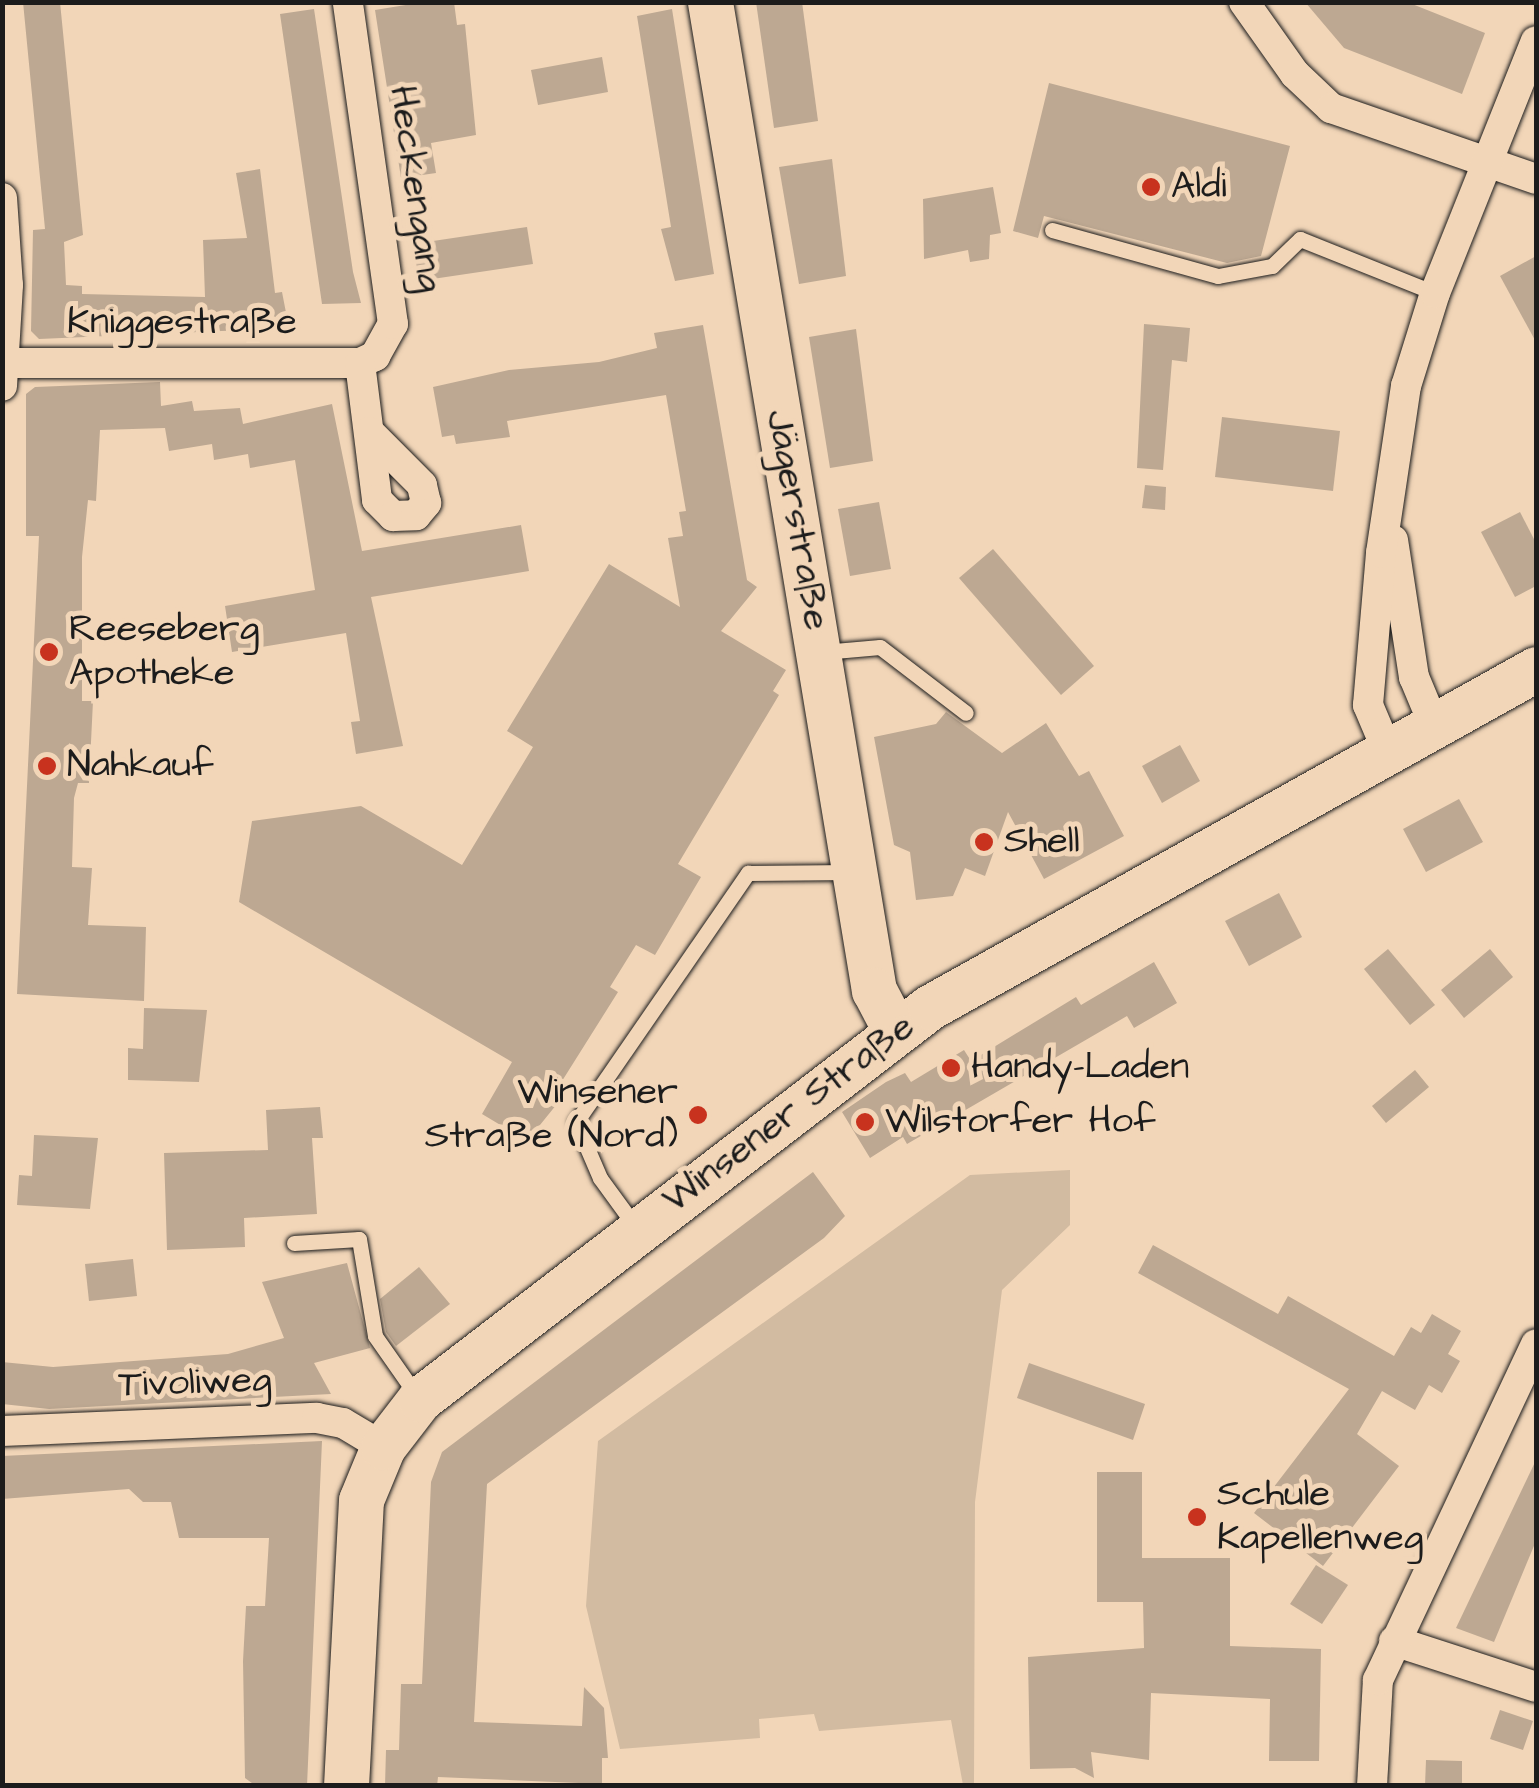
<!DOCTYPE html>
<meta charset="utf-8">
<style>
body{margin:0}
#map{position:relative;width:1539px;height:1788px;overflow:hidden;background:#f2d6b8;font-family:"Architects Daughter",sans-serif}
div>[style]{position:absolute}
.green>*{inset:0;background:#d2bba1}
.building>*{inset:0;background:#bda892}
.roads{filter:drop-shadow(0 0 2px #1c1c1c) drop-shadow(0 0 2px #1c1c1c)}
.lane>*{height:15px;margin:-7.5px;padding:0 7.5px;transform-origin:7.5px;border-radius:7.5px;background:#f2d6b8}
.street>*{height:30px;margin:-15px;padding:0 15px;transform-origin:15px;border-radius:15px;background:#f2d6b8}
.secondary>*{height:45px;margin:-22.5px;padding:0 22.5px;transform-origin:22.5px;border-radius:22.5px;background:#f2d6b8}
.dots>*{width:28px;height:28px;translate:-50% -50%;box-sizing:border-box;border:5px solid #f2d6b8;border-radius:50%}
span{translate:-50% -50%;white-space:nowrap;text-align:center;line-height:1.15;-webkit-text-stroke:10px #f2d6b8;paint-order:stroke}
.poi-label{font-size:38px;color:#1c1c1c}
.left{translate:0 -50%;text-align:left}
.right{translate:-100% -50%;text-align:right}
.street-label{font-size:38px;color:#1c1c1c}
.frame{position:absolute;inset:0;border:5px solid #1c1c1c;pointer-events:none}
</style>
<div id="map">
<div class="green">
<i style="clip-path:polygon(1070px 1170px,1070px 1225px,1002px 1290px,975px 1502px,974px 1785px,963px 1785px,951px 1720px,819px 1731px,814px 1714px,759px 1719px,760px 1738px,620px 1749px,586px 1606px,598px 1441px,970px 1175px)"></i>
</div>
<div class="building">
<i style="clip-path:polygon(23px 2px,60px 2px,83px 235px,64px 242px,66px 285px,82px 286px,82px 294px,205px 297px,203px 240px,247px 238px,236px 173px,260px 169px,275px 293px,282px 292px,289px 328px,39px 339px,31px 331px,33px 230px,45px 229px)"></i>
<i style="clip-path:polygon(424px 2px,454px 2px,457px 25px,465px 24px,476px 135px,431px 143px,436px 173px,401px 178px,375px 10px)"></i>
<i style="clip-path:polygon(756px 2px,802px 2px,818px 121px,774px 128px)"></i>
<i style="clip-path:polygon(1305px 2px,1407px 2px,1485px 33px,1462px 94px,1344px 48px)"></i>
<i style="clip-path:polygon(314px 9px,353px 272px,361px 303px,322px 304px,280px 14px)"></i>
<i style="clip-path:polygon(672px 9px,714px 274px,675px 281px,661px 229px,671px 227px,637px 16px)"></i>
<i style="clip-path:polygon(602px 57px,608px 92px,538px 105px,531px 70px)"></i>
<i style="clip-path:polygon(1049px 83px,1290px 146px,1261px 256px,1227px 263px,1044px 216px,1038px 238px,1013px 231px)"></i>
<i style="clip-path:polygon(832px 159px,846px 276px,799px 284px,779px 167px)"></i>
<i style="clip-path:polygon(993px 187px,1001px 233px,990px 235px,989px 259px,970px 262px,968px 250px,924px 259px,923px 199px)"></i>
<i style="clip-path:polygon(527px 227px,533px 264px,419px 281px,413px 244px)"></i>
<i style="clip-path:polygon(1536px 256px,1536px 342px,1500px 276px)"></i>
<i style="clip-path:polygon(1144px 324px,1190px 328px,1187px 362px,1172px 360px,1163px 470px,1137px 468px)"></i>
<i style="clip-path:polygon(703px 325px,747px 580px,757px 587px,721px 631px,786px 670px,773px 691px,779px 695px,678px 864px,701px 877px,655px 955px,636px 945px,610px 987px,618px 992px,557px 1089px,561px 1099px,527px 1141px,482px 1114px,512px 1062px,239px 902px,252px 821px,361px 806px,462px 865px,533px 747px,507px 731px,609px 564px,680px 607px,668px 538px,683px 536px,679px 512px,686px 511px,666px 395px,507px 421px,510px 437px,456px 444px,454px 435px,442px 437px,433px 387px,509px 370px,599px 362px,657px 348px,654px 333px)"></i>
<i style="clip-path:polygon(856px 329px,873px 461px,830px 468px,809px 337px)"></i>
<i style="clip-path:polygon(160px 382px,161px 406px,192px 401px,194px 411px,240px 408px,243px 424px,332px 404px,362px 551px,521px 525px,529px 571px,371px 597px,403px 746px,356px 754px,351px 722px,360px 721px,346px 633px,232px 652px,225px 606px,315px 590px,295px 460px,250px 468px,248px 454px,214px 460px,212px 444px,169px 451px,165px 428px,100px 430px,96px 501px,88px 500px,82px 557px,82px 701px,93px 701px,89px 783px,78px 783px,74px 798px,72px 867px,92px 868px,88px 925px,146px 927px,144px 1001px,17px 994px,39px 536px,26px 536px,26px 394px,35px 387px)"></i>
<i style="clip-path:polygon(1222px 417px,1340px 431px,1333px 491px,1215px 477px)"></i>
<i style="clip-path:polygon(1145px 485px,1166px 487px,1165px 510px,1142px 508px)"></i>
<i style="clip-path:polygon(879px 502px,891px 569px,850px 576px,838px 509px)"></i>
<i style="clip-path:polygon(1520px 512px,1536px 543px,1536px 586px,1515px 597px,1481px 532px)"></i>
<i style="clip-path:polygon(993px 549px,1094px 666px,1061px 695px,959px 578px)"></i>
<i style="clip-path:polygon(946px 712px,1002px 753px,1046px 723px,1079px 776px,1089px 771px,1124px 836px,1044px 879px,1008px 812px,985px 876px,965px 868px,953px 896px,916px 900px,910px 852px,894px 845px,874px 737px,936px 724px)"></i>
<i style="clip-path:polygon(1180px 745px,1200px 781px,1162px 803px,1142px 766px)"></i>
<i style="clip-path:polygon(1459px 799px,1483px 842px,1426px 872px,1403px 829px)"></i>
<i style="clip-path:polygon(1279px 893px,1302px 937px,1249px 966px,1225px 921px)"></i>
<i style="clip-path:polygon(1388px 949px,1435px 1005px,1410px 1025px,1364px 969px)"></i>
<i style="clip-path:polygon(1490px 949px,1513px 977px,1464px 1018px,1441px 990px)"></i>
<i style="clip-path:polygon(1154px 962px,1177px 1003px,1134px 1028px,1127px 1016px,907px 1144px,903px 1137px,870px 1158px,842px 1112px,886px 1082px,905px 1073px,911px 1082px,964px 1050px,971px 1061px,1076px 997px,1081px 1005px)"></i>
<i style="clip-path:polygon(144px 1008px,207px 1010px,199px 1082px,128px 1080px,128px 1048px,143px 1049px)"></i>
<i style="clip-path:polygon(1415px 1070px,1429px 1087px,1386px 1123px,1372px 1106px)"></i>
<i style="clip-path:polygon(320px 1107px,323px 1138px,312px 1138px,317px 1214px,244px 1218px,245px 1247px,167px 1250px,164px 1153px,268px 1150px,266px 1110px)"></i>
<i style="clip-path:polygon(34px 1135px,98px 1138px,90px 1209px,17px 1205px,19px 1175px,32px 1176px)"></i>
<i style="clip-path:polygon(813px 1172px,845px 1216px,824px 1238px,487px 1484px,474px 1722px,582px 1726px,584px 1687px,604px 1708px,608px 1758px,602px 1758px,602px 1784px,438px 1777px,437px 1786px,385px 1786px,386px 1750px,399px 1750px,401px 1684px,422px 1684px,431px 1482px,442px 1452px)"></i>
<i style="clip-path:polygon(1153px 1245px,1278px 1314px,1288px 1296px,1394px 1356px,1411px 1327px,1421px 1333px,1432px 1314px,1461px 1331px,1448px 1354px,1460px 1361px,1442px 1393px,1429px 1385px,1415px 1410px,1382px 1391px,1357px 1434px,1399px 1466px,1323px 1566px,1254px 1513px,1349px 1389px,1138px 1273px)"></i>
<i style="clip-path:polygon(133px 1259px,137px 1296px,89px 1301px,85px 1264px)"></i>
<i style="clip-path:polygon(347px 1263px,370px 1348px,314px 1363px,331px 1394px,49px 1409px,2px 1404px,2px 1362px,53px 1367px,228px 1354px,284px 1338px,262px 1282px)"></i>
<i style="clip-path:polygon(419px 1267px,450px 1304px,396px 1346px,386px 1332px,380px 1299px)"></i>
<i style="clip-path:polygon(1029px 1363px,1145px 1404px,1133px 1440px,1017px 1398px)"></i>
<i style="clip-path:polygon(322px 1441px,307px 1786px,256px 1786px,245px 1778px,243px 1661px,246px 1606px,265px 1606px,269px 1538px,179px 1538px,171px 1502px,143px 1502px,129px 1489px,2px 1499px,2px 1456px)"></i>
<i style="clip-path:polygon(1536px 1460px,1536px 1541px,1494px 1642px,1456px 1628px)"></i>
<i style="clip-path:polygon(1097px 1472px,1142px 1472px,1142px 1558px,1230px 1558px,1230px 1646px,1321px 1649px,1319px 1761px,1269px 1761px,1270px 1699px,1151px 1693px,1149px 1760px,1091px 1752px,1094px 1778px,1075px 1768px,1030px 1769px,1028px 1657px,1144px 1648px,1143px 1602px,1097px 1602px)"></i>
<i style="clip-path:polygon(1316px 1565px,1348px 1585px,1322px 1624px,1290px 1604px)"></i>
<i style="clip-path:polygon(1500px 1710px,1533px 1721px,1523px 1750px,1490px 1739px)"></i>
<i style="clip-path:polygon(1426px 1760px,1462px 1761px,1462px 1786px,1425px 1786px)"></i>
</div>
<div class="roads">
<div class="lane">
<i style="left:1052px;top:230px;width:172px;rotate:15.5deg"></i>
<i style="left:1218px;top:276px;width:55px;rotate:-10.5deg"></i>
<i style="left:1272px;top:266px;width:39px;rotate:-44deg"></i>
<i style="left:1300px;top:239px;width:145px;rotate:21.8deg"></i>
<i style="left:823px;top:652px;width:57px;rotate:-5deg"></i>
<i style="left:880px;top:647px;width:108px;rotate:37.5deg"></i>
<i style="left:635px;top:1226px;width:59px;rotate:-126.1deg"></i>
<i style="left:600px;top:1178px;width:61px;rotate:-113.2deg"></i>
<i style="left:576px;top:1122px;width:303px;rotate:-55.4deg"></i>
<i style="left:748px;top:873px;width:103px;rotate:-0.6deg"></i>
<i style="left:294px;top:1243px;width:65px;rotate:-3.5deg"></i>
<i style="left:359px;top:1239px;width:98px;rotate:80.6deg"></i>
<i style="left:375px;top:1336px;width:73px;rotate:55deg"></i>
</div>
<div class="street">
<i style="left:1244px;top:2px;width:88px;rotate:54.7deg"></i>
<i style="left:1295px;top:74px;width:50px;rotate:43.4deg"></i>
<i style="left:1331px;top:108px;width:217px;rotate:19.1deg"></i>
<i style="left:2px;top:198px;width:87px;rotate:86.1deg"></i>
<i style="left:8px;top:285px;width:101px;rotate:93.4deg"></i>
<i style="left:4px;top:363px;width:356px"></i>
<i style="left:360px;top:363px;width:17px;rotate:-25deg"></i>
<i style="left:375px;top:356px;width:37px;rotate:-61deg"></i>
<i style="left:393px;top:324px;width:325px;rotate:-98deg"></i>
<i style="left:360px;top:363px;width:138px;rotate:82.9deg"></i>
<i style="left:377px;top:500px;width:23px;rotate:45deg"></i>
<i style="left:393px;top:516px;width:23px;rotate:-2deg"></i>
<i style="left:416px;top:515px;width:16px;rotate:-50deg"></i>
<i style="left:426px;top:503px;width:18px;rotate:-103deg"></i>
<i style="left:422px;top:485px;width:75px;rotate:-135deg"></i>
<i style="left:1393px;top:540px;width:139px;rotate:81.3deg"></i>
<i style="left:1414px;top:677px;width:52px;rotate:67.4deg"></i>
<i style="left:1387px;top:750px;width:49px;rotate:-112.9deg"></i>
<i style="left:1368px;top:705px;width:153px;rotate:-85.1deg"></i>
<i style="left:1381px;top:553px;width:169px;rotate:-81.5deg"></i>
<i style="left:1406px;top:386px;width:97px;rotate:-72.7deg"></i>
<i style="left:1435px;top:293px;width:271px;rotate:-68.2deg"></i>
<i style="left:2px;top:1431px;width:315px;rotate:-2.4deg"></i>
<i style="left:317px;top:1418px;width:26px;rotate:11deg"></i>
<i style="left:343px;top:1423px;width:47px;rotate:31deg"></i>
<i style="left:1394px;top:1641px;width:149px;rotate:17.9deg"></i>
<i style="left:1372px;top:1786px;width:106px;rotate:-86.8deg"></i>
<i style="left:1378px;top:1680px;width:371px;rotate:-64.8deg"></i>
</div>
<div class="secondary">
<i style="left:710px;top:2px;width:1002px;rotate:80.58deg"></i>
<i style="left:874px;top:990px;width:47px;rotate:62.4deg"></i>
<i style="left:346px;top:1786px;width:286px;rotate:-87deg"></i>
<i style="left:361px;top:1500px;width:57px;rotate:-67.5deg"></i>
<i style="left:383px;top:1447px;width:61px;rotate:-52.4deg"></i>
<i style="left:420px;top:1399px;width:643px;rotate:-37.55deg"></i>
<i style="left:930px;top:1007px;width:694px;rotate:-29.15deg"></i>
</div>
</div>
<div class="dots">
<i style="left:1151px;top:187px;background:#c8321e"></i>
<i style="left:49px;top:652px;background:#c8321e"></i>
<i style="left:47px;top:766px;background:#c8321e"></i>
<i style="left:984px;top:842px;background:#c8321e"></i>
<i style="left:951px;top:1068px;background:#c8321e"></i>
<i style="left:698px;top:1115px;background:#c8321e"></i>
<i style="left:865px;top:1122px;background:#c8321e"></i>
<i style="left:1197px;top:1517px;background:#c8321e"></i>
</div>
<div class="poi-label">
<span class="left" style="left:1171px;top:187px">Aldi</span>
<span class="left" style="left:69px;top:652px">Reeseberg<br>Apotheke</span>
<span class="left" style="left:67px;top:766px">Nahkauf</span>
<span class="left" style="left:1004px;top:842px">Shell</span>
<span class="left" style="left:971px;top:1068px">Handy-Laden</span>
<span class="right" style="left:678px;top:1115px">Winsener<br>Straße (Nord)</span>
<span class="left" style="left:885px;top:1122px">Wilstorfer Hof</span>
<span class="left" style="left:1217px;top:1517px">Schule<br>Kapellenweg</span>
</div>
<div class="street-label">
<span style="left:415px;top:189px;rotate:82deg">Heckengang</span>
<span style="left:182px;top:323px">Kniggestraße</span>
<span style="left:797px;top:520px;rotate:80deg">Jägerstraße</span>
<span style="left:789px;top:1114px;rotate:-37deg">Winsener Straße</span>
<span style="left:195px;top:1383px;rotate:-2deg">Tivoliweg</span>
</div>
<div class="frame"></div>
</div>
